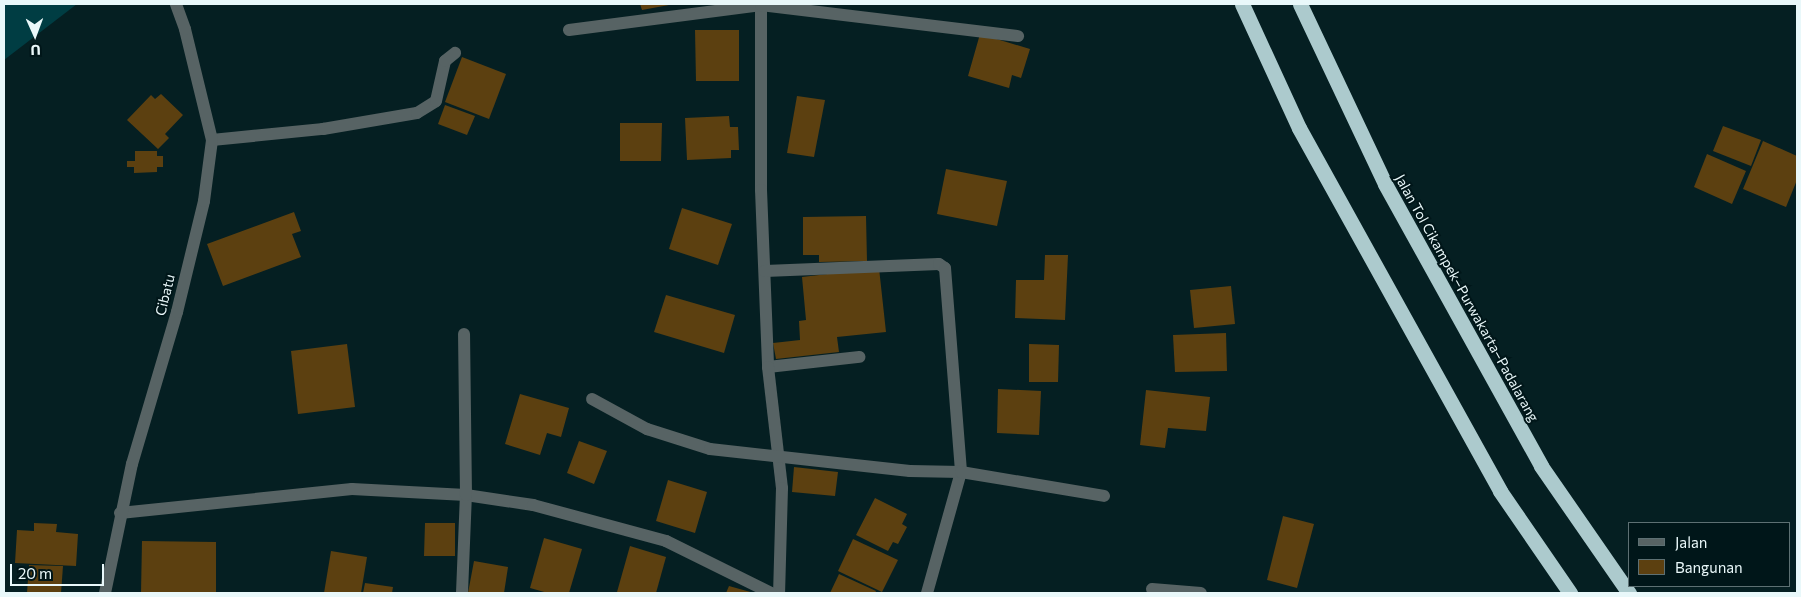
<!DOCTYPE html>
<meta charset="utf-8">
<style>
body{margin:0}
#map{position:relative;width:1801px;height:597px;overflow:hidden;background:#051f22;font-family:Commissioner,sans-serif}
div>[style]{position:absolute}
.green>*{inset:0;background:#003d43}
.building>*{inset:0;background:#5c4010}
.service>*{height:12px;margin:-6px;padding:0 6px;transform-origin:6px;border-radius:6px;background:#576364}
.minor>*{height:12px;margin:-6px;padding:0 6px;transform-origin:6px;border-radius:6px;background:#576364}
.tertiary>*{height:12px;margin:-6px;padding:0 6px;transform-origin:6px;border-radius:6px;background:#576364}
.motorway>*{height:15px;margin:-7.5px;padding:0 7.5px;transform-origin:7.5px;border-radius:7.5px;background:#accacd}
span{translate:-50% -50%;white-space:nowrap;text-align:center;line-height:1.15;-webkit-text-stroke:4px #001619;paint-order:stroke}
.street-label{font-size:14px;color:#e9f8fa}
.frame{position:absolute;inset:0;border:5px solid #e9f8fa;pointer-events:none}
.legend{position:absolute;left:1628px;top:522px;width:162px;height:65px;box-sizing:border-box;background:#001619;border:1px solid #5d7073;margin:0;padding:6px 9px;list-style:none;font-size:15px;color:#e9f8fa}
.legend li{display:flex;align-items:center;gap:10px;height:25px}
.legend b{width:25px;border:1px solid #5d7073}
.north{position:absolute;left:10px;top:10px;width:50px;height:50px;-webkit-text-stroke:4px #001619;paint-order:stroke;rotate:178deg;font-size:14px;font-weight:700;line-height:20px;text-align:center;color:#e9f8fa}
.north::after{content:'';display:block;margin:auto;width:18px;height:22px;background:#e9f8fa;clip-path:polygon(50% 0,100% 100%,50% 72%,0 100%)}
.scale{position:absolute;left:10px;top:564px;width:94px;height:22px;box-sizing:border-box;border:2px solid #e9f8fa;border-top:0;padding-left:6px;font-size:15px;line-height:18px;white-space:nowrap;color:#e9f8fa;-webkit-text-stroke:4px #001619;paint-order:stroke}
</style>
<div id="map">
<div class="green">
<i style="clip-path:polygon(4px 4px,77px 4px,4px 60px)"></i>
</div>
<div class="building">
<i style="clip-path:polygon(640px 4px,669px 4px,669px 5px,642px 10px)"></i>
<i style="clip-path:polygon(695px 30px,739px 30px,739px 81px,696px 81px)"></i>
<i style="clip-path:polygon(980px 34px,1030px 49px,1021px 78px,1012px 75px,1009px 88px,968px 76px)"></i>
<i style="clip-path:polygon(462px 57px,506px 74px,489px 119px,445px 102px)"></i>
<i style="clip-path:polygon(161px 94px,183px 115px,165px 134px,169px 138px,158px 149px,127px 120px,151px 95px,155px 99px)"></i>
<i style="clip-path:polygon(797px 96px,825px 100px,814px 157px,787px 153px)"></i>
<i style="clip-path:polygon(445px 105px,475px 116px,467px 135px,438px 124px)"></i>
<i style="clip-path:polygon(729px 116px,730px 127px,738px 127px,739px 150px,731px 150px,731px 158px,687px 160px,685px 118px)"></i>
<i style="clip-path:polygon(620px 123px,662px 123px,661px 161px,620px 161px)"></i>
<i style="clip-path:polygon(1723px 126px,1761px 140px,1751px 166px,1713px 151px)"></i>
<i style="clip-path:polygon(1763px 141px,1797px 156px,1797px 180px,1786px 207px,1743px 189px)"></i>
<i style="clip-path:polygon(135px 151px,157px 151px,157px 156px,163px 156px,163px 167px,157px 167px,157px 172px,134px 173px,134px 167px,127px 167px,127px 161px,135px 161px)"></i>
<i style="clip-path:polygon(1707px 154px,1746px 171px,1732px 204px,1694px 187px)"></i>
<i style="clip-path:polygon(946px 169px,1007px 181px,997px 226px,937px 214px)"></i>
<i style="clip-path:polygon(682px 208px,732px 224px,718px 265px,669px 249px)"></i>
<i style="clip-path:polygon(294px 212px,301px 231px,292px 234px,301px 257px,223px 286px,207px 244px)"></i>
<i style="clip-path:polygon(866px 216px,867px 261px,819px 262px,819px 255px,803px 255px,803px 217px)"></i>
<i style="clip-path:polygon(1045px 255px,1068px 255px,1065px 320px,1015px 318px,1016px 280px,1044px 280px)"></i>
<i style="clip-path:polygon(879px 268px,886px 332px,837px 337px,839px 352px,776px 359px,773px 343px,800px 340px,799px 321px,806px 320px,802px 277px)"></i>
<i style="clip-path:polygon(1231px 286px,1235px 324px,1194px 328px,1190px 290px)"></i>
<i style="clip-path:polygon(666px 295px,735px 315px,724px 353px,654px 332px)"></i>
<i style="clip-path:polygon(1226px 333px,1227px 371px,1175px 372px,1173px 335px)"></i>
<i style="clip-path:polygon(347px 344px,355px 407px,298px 414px,291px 351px)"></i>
<i style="clip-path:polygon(1029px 344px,1059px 345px,1058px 382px,1029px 382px)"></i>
<i style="clip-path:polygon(998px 389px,1041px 391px,1039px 435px,997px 433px)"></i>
<i style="clip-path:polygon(1146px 390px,1210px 397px,1206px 431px,1168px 428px,1165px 448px,1140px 445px)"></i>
<i style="clip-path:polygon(520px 394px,569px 408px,561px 437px,547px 433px,540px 455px,505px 444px)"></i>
<i style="clip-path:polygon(579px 441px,607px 451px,594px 484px,567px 473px)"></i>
<i style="clip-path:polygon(794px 467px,838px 472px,835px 496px,792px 492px)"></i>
<i style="clip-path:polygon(668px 480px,707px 492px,695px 533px,656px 521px)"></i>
<i style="clip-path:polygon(875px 498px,907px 514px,902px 524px,907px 527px,898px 544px,893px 542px,888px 551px,856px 535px)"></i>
<i style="clip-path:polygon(1283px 516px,1314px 524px,1297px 588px,1267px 580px)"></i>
<i style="clip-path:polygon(34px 523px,57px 524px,56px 532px,78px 534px,76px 566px,15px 563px,17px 530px,34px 531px)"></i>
<i style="clip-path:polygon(425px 523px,455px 523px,455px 556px,424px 556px)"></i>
<i style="clip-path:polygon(544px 538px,582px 549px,569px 593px,548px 593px,530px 588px)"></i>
<i style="clip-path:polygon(853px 539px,898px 560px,882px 592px,838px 571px)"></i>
<i style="clip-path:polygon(142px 541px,216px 542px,216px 593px,141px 593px)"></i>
<i style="clip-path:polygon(630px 546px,666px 557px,656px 593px,617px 592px)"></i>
<i style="clip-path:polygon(331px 551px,367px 557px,361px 593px,324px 593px)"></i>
<i style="clip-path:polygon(474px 561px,508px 567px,504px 593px,468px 593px)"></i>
<i style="clip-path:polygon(29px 565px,63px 566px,61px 593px,27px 593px)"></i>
<i style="clip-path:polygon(839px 574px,876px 591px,875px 593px,830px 593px)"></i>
<i style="clip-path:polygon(365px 583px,393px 587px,392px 593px,363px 593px)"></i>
<i style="clip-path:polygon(729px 586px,754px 593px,726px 593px)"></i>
</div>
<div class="service">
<i style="left:212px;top:140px;width:112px;rotate:-5.7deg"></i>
<i style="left:323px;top:129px;width:95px;rotate:-9.7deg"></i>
<i style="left:417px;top:113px;width:22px;rotate:-32deg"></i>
<i style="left:436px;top:101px;width:41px;rotate:-77.3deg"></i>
<i style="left:445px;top:61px;width:13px;rotate:-39deg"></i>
<i style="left:768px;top:367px;width:92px;rotate:-6.3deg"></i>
</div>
<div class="minor">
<i style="left:761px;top:5px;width:185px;rotate:90deg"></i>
<i style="left:761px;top:190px;width:177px;rotate:87.7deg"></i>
<i style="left:768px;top:367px;width:122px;rotate:83.4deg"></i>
<i style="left:782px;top:488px;width:105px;rotate:91.6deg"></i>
<i style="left:569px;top:30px;width:194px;rotate:-7.4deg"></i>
<i style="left:761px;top:5px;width:259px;rotate:6.9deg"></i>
<i style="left:765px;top:271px;width:174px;rotate:-2.3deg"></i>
<i style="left:939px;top:264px;width:7px;rotate:34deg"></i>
<i style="left:945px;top:268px;width:205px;rotate:85.5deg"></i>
<i style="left:961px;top:472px;width:126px;rotate:105.7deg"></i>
<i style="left:592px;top:399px;width:63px;rotate:28.6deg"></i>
<i style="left:647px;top:429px;width:66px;rotate:17.6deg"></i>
<i style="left:710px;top:449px;width:201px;rotate:6.3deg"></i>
<i style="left:910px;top:471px;width:51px;rotate:1.1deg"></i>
<i style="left:961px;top:472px;width:145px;rotate:9.5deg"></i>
<i style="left:120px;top:513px;width:233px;rotate:-5.9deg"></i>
<i style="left:352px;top:489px;width:114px;rotate:3deg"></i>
<i style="left:466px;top:495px;width:68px;rotate:8.5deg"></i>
<i style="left:533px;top:505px;width:138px;rotate:15.1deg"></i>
<i style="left:666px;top:541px;width:117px;rotate:26.3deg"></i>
<i style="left:1152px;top:589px;width:49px;rotate:4.7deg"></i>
<i style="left:462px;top:593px;width:98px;rotate:-87.7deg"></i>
<i style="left:466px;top:495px;width:161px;rotate:-90.7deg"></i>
</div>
<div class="tertiary">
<i style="left:105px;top:593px;width:132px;rotate:-78.2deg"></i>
<i style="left:132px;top:464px;width:159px;rotate:-73.5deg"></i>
<i style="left:177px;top:312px;width:114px;rotate:-76.3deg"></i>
<i style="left:204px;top:201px;width:62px;rotate:-82.5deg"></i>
<i style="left:212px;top:140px;width:114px;rotate:-103.7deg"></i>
<i style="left:185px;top:29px;width:27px;rotate:-110deg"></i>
</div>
<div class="motorway">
<i style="left:1242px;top:4px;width:136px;rotate:65.3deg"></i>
<i style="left:1299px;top:128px;width:415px;rotate:61deg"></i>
<i style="left:1500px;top:491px;width:124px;rotate:55.5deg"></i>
<i style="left:1300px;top:4px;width:199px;rotate:64.7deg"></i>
<i style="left:1385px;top:184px;width:322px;rotate:61deg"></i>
<i style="left:1541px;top:466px;width:155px;rotate:55.3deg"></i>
</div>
<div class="street-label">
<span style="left:165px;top:295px;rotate:-76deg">Cibatu</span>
<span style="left:1467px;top:298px;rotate:61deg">Jalan Tol Cikampek–Purwakarta–Padalarang</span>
</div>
<div class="frame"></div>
<ul class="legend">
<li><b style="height:6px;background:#576364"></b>Jalan</li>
<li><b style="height:14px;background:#5c4010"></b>Bangunan</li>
</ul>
<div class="north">U</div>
<div class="scale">20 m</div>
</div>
